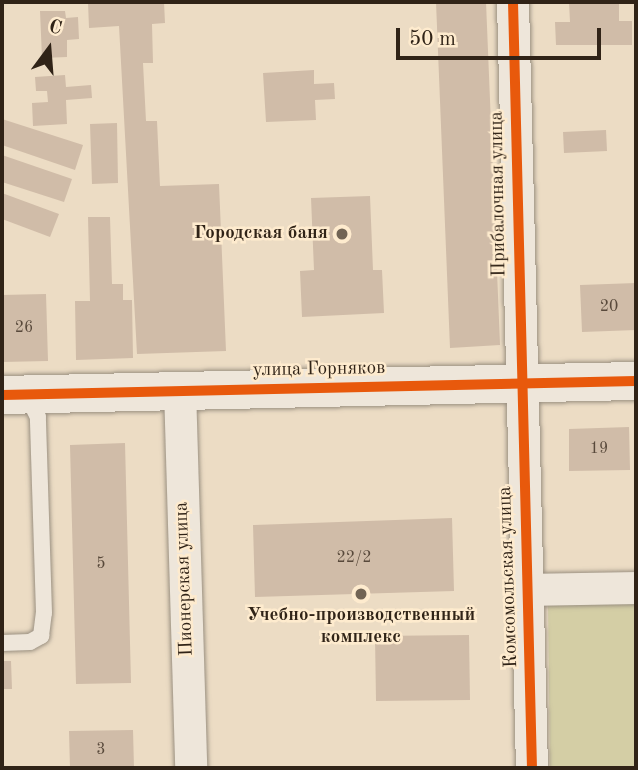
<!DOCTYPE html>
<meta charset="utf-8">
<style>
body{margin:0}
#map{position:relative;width:638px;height:770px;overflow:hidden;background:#ecdcc4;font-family:"Old Standard TT",serif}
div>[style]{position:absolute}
.green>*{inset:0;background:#d4cea5}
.building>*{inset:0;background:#d0bca8}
.roads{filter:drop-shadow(0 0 2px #9a9081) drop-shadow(0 0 2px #9a9081)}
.service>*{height:16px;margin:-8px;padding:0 8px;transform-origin:8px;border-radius:8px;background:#eee6da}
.minor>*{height:32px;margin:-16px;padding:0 16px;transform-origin:16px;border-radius:16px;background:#eee6da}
.tertiary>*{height:38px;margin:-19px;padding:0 19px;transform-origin:19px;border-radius:19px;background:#eee6da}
.cycleway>*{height:10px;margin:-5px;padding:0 5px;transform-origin:5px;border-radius:5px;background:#e8590c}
.dots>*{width:19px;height:19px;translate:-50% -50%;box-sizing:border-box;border:4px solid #feebce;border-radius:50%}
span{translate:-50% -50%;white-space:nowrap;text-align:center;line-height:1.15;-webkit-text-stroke:5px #feebce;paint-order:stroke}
.number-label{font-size:16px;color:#58493b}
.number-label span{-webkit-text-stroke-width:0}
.street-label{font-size:19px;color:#302317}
.poi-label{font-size:19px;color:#302317;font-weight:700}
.right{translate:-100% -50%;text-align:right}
.frame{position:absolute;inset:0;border:4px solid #302317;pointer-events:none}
.north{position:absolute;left:14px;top:14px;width:70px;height:70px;-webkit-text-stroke:5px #feebce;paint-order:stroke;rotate:16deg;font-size:19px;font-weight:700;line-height:28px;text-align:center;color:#302317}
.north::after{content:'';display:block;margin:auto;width:24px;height:32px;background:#302317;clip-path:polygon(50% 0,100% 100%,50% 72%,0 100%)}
.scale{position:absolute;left:396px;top:28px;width:205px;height:32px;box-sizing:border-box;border:4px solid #302317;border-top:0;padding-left:9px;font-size:21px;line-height:24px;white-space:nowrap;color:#302317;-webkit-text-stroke:5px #feebce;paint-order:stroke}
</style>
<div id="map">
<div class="green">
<i style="clip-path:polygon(548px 603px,636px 603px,636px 768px,550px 768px)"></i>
</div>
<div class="building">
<i style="clip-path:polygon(88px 2px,164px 2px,165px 23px,152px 24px,153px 63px,143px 63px,146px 121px,157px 121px,160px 186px,219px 184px,226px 351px,137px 354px,119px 26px,89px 28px)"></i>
<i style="clip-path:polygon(436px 2px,486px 2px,500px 345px,450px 348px)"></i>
<i style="clip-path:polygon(569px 2px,619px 2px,619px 21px,632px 21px,632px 45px,556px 45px,555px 22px,570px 22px)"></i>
<i style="clip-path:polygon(40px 11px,65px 11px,66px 18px,78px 17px,79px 39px,67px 40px,67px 57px,42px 58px)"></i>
<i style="clip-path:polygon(314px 70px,314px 84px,334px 83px,335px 99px,315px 100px,316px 120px,266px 122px,263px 73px)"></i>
<i style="clip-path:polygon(65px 75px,66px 87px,91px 85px,92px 98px,66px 100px,67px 124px,33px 126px,32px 103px,48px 102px,47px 91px,36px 91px,35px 77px)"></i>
<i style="clip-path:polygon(2px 119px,83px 145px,75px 170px,2px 145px)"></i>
<i style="clip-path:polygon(117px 123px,118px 183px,92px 184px,90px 124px)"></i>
<i style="clip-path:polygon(606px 130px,607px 151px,564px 153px,563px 132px)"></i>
<i style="clip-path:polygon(2px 155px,72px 179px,64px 202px,2px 182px)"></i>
<i style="clip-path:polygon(2px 193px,59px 214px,50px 237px,2px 219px)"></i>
<i style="clip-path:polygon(370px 196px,373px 270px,382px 270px,384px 313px,302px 317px,300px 271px,314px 270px,311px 198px)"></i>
<i style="clip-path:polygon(88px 217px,110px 217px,112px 284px,123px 284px,123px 300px,132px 300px,133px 358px,76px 360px,75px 301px,90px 301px)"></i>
<i style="clip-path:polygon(636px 283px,636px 330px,582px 332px,580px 285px)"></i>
<i style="clip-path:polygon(46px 294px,48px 361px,2px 362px,2px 295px)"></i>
<i style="clip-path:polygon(629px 427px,630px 470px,569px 471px,569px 429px)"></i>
<i style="clip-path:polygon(125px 443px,131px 683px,76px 684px,70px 445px)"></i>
<i style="clip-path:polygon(452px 518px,454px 591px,255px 597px,253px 525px)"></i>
<i style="clip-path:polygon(469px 635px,470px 700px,376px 701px,375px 636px)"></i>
<i style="clip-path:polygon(2px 661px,11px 661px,12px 689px,2px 689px)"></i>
<i style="clip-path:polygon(133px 730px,134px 768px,70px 768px,69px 731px)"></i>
</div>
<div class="roads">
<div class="service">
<i style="left:2px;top:643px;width:28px;rotate:-2deg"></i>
<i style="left:30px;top:642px;width:13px;rotate:-29deg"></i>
<i style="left:41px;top:636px;width:23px;rotate:-83deg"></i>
<i style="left:44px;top:613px;width:196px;rotate:-91.8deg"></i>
<i style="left:38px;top:417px;width:25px;rotate:-117deg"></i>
</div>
<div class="minor">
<i style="left:513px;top:2px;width:766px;rotate:88.58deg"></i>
<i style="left:180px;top:389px;width:379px;rotate:88.3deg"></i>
<i style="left:526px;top:590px;width:110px;rotate:-1deg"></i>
</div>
<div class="tertiary">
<i style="left:2px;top:395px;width:634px;rotate:-1.27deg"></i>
</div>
</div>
<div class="cycleway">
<i style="left:513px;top:2px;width:766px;rotate:88.58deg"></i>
<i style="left:2px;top:395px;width:634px;rotate:-1.27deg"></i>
</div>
<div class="dots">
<i style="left:342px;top:234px;background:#726454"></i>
<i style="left:361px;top:594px;background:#726454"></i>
</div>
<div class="number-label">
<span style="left:609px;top:307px">20</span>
<span style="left:24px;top:328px">26</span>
<span style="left:599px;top:449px">19</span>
<span style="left:354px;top:558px">22/2</span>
<span style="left:101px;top:564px">5</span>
<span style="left:101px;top:750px">3</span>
</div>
<div class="street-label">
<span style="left:499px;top:194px;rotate:-91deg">Прибалочная улица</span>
<span style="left:319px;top:370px;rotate:-1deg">улица Горняков</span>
<span style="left:509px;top:577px;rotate:-92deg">Комсомольская улица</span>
<span style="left:185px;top:579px;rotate:-92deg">Пионерская улица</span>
</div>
<div class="poi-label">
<span class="right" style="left:328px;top:234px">Городская баня</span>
<span style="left:361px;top:627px">Учебно-производственный<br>комплекс</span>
</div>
<div class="frame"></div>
<div class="north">С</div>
<div class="scale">50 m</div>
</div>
